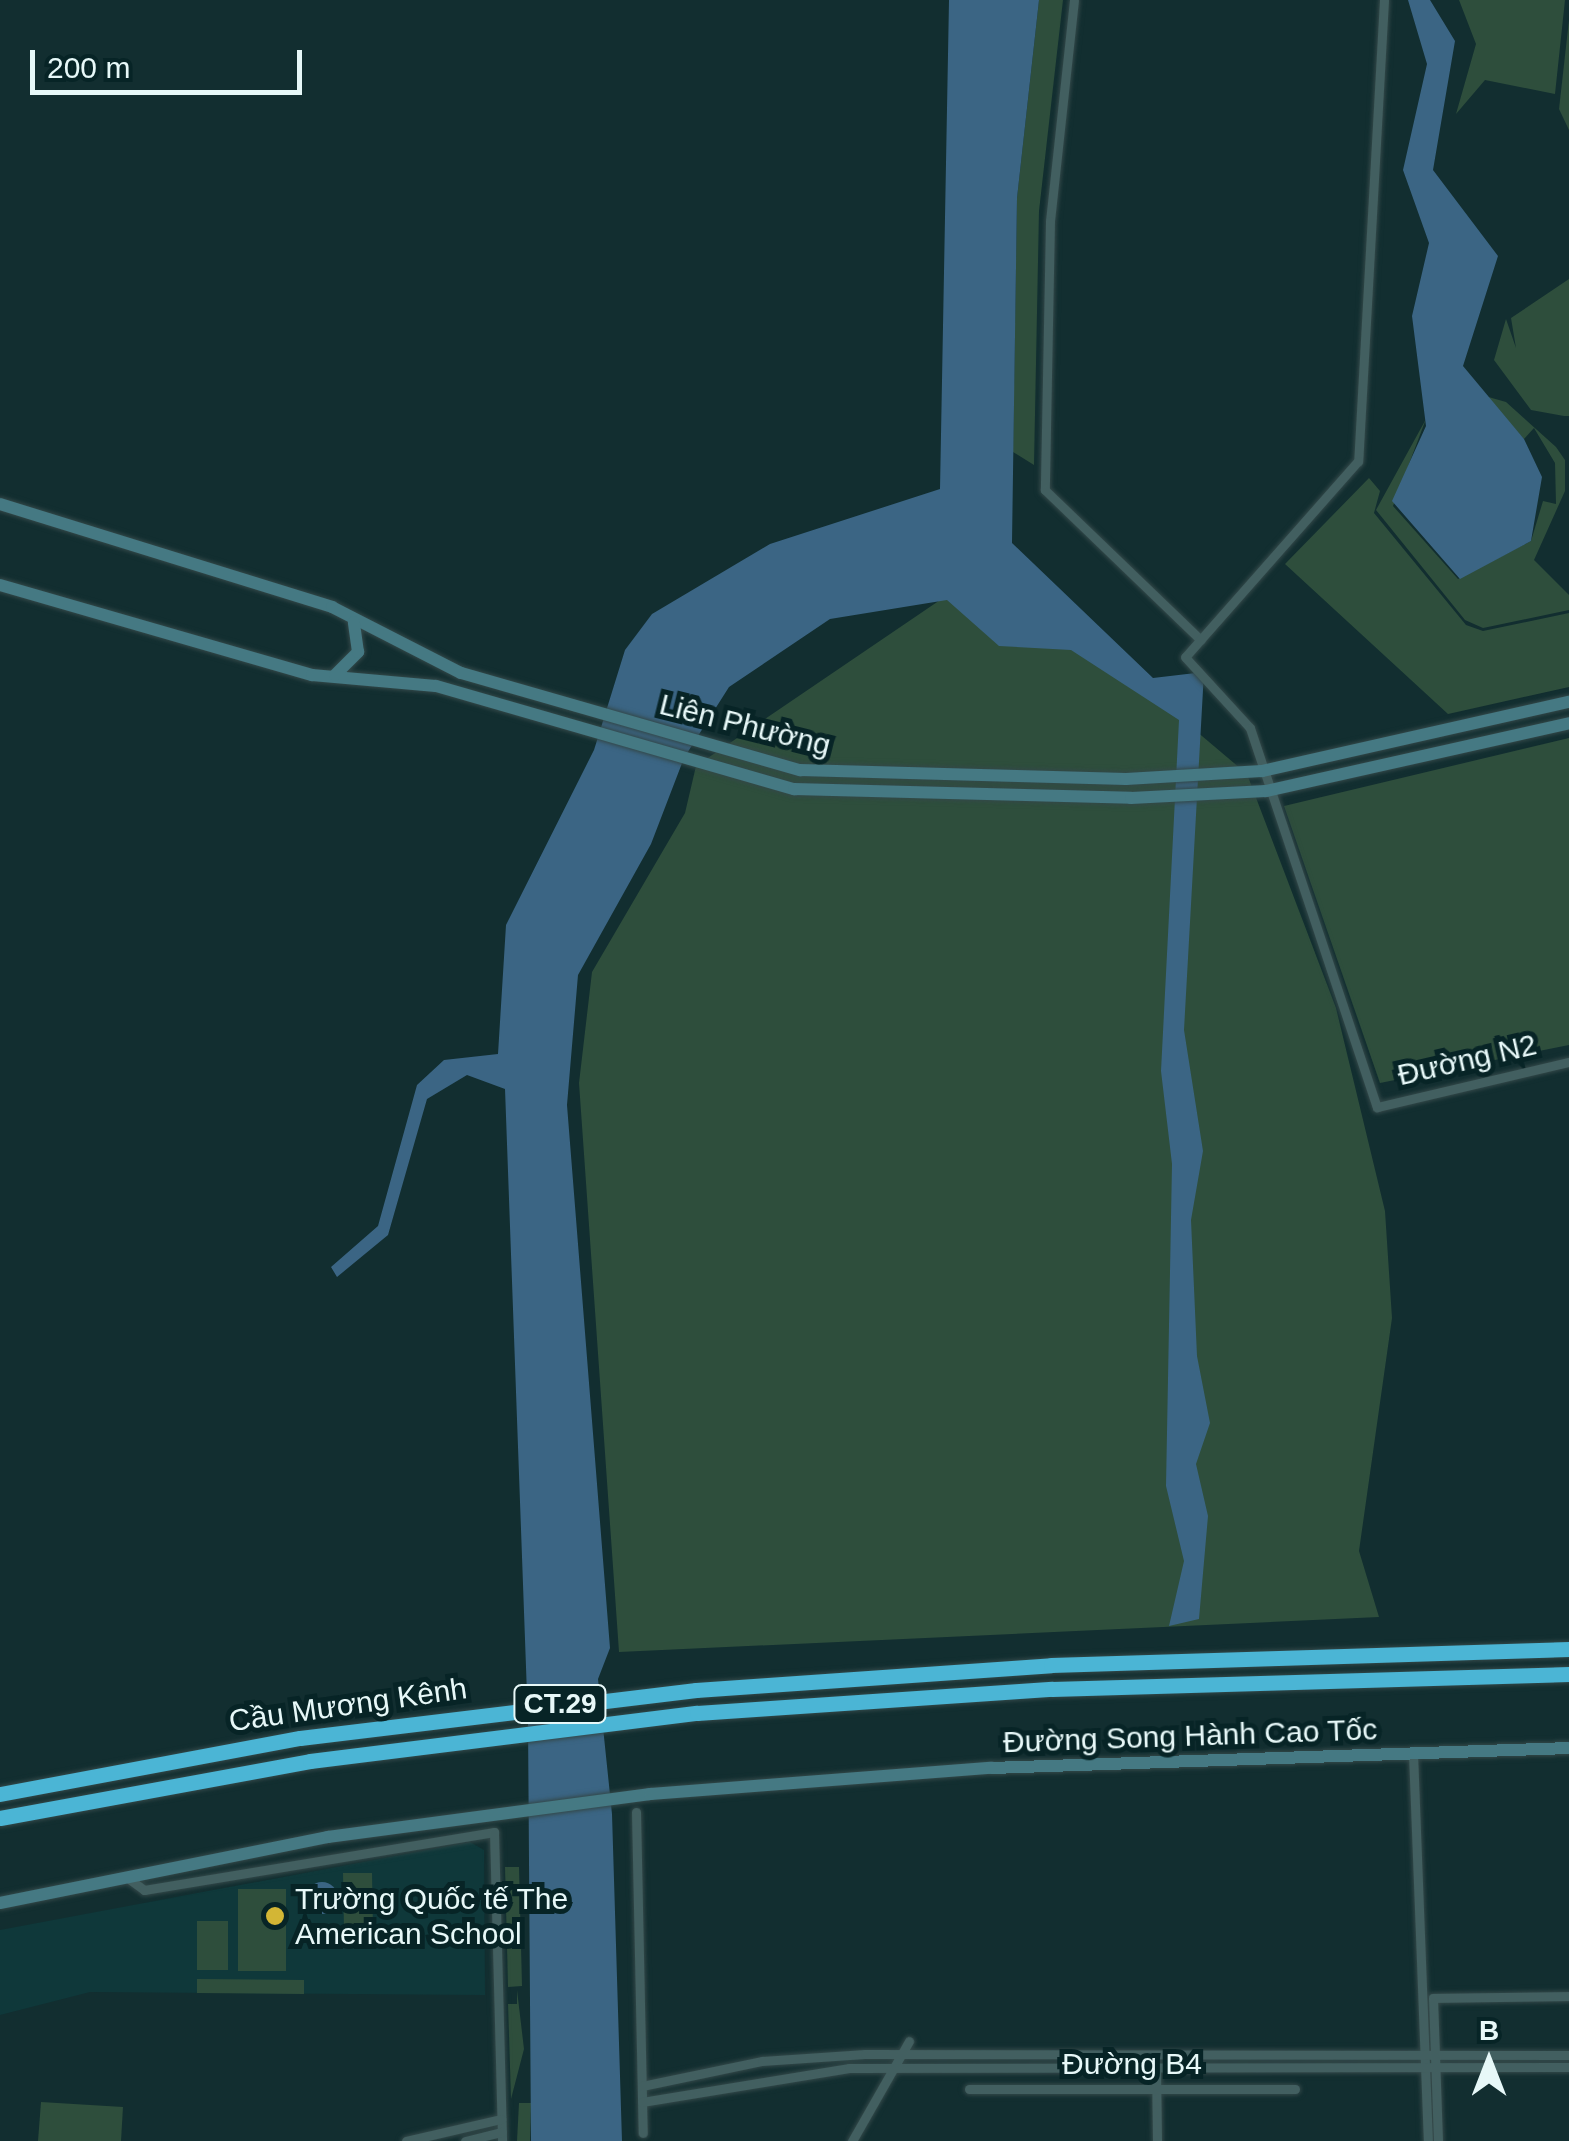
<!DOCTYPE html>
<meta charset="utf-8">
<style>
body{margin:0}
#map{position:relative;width:1569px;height:2141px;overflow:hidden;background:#122e30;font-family:Arial,sans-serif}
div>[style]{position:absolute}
.built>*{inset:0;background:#0f383a}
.green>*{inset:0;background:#2e4e3c}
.water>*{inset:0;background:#3b6584}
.round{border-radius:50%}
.roads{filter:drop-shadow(0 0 2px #334849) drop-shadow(0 0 2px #334849)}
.street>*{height:9px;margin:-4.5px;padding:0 4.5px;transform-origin:4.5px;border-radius:4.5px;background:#425f60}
.secondary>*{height:12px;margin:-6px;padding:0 6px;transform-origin:6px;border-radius:6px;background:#457983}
.highway>*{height:15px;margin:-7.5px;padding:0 7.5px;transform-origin:7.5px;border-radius:7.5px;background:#4bb5d5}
.dots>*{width:28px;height:28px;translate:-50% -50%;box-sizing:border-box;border:5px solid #072426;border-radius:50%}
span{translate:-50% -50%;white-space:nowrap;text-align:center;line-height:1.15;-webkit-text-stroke:10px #072426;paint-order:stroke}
.shield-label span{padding:2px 8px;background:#072426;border:2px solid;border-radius:8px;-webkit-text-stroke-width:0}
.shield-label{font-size:28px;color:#e7f8f8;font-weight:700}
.street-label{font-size:30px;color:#e7f8f8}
.poi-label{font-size:30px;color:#e7f8f8}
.left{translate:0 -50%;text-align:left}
.north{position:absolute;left:1439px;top:2011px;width:100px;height:100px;-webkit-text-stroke:8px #072426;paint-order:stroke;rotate:0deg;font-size:28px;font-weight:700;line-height:40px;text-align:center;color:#e7f8f8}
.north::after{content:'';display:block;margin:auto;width:35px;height:45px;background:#e7f8f8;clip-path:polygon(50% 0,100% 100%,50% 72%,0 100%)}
.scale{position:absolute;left:30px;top:50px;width:272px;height:45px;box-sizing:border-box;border:5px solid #e7f8f8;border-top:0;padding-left:12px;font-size:30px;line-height:35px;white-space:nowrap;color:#e7f8f8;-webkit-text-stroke:8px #072426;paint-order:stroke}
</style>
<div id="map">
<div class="built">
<i style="clip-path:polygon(470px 1842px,484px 1850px,485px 1995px,90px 1992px,0 2015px,0 1930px)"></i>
</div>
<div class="green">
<i style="clip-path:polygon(1039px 0,1063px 0,1039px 211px,1034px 465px,1013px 452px,1017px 198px)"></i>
<i style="clip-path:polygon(1459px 0,1565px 0,1555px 94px,1485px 80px,1456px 114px,1476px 44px)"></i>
<i style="clip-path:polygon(1569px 20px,1569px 130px,1559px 109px)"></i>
<i style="clip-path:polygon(1569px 279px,1569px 416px,1564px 416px,1531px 410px,1494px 360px,1506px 319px,1516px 348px,1511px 318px)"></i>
<i style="clip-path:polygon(1485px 396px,1506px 402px,1556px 447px,1565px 460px,1565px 491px,1534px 560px,1569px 595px,1569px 610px,1483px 628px,1465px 620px,1376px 510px,1426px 419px,1393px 506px,1458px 579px,1531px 541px,1543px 501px,1556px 504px,1555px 463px,1534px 428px,1524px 439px)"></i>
<i style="clip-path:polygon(1369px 478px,1380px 491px,1374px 513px,1466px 625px,1483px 631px,1569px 613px,1569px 687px,1448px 714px,1285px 564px)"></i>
<i style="clip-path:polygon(996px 562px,1247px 774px,1336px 1008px,1385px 1211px,1392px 1318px,1359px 1551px,1379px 1617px,619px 1652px,579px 1083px,592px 972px,685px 813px,696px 766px)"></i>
<i style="clip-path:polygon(1569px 738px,1569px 1045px,1380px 1083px,1284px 806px)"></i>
<i style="clip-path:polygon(505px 1867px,519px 1867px,522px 1986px,508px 1987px)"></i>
<i style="clip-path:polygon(343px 1873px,372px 1873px,373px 1931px,344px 1931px)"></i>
<i style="clip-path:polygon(238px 1889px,286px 1889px,286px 1971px,238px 1971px)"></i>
<i style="clip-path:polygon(197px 1921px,228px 1921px,228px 1970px,197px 1970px)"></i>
<i style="clip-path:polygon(197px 1979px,304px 1980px,304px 1994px,197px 1993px)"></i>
<i style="clip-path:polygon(517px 1990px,524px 2049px,511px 2099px,508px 2004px,517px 2004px)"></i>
<i style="clip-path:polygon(41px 2102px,123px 2107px,121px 2141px,38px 2141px)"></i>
<i style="clip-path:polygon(519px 2103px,531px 2103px,530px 2141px,517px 2141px)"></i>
</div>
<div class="water">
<i style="clip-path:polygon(949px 0,1039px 0,1017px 198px,1012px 543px,1153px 678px,1204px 672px,1184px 1030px,1203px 1151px,1191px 1220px,1197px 1356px,1210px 1423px,1196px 1464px,1208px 1516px,1199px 1619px,1169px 1626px,1184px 1561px,1166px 1486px,1172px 1164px,1161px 1071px,1179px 720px,1071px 650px,999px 646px,947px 600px,830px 619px,729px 687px,684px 758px,651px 844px,578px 975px,567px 1105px,610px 1648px,598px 1679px,612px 1814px,622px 2141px,531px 2141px,528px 1722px,505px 1089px,467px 1075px,427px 1099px,388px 1235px,337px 1277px,331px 1267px,378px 1226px,417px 1085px,444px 1060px,498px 1054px,506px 925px,594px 750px,625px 650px,652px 614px,770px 544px,940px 489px)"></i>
<i style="clip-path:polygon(1408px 0,1430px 0,1455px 41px,1433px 170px,1498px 256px,1463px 366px,1524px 439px,1542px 477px,1531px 541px,1460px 579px,1392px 501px,1426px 426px,1412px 316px,1429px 243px,1403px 170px,1427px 64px)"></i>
<i class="round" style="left:306px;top:1882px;width:32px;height:32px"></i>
</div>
<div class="roads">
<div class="street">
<i style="left:1074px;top:0;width:222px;rotate:96.2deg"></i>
<i style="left:1050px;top:221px;width:269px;rotate:91.1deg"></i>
<i style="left:1045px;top:490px;width:216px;rotate:43.9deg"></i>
<i style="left:1384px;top:0;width:462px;rotate:93.2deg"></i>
<i style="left:1358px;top:461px;width:261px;rotate:131.4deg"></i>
<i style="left:1185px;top:657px;width:96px;rotate:47.5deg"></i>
<i style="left:1250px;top:728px;width:400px;rotate:71.5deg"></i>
<i style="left:1377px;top:1107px;width:197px;rotate:-13.2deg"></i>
<i style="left:1413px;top:1753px;width:388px;rotate:87.8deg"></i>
<i style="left:636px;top:1812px;width:321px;rotate:88.8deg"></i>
<i style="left:125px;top:1876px;width:24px;rotate:36deg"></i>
<i style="left:144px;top:1890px;width:355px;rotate:-9.4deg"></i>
<i style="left:494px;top:1832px;width:309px;rotate:88.5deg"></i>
<i style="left:1156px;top:2068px;width:73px;rotate:89.2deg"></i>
<i style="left:642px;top:2086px;width:123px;rotate:-11.8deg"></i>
<i style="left:762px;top:2061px;width:103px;rotate:-3.9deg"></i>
<i style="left:865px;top:2054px;width:704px;rotate:0.08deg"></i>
<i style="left:969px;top:2089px;width:326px"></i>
<i style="left:642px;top:2102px;width:210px;rotate:-9.3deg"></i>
<i style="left:849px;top:2068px;width:720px;rotate:-0.08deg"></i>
<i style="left:406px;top:2141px;width:98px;rotate:-13deg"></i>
<i style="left:465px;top:2141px;width:38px;rotate:-14deg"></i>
<i style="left:852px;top:2141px;width:115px;rotate:-60.3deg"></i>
<i style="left:1438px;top:2141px;width:143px;rotate:-92deg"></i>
<i style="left:1433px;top:1998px;width:136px;rotate:-0.8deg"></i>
</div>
<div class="secondary">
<i style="left:0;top:504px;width:348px;rotate:17.2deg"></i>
<i style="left:332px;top:607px;width:145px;rotate:27.1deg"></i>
<i style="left:461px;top:673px;width:353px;rotate:16deg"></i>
<i style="left:800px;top:770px;width:326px;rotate:1.6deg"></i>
<i style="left:1126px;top:779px;width:136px;rotate:-3.4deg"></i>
<i style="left:1262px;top:771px;width:315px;rotate:-12.7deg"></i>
<i style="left:0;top:585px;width:325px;rotate:16.1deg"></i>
<i style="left:312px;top:675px;width:124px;rotate:5.1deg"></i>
<i style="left:436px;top:686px;width:373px;rotate:16.1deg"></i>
<i style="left:794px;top:789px;width:337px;rotate:1.5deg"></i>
<i style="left:1131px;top:798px;width:135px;rotate:-3deg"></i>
<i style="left:1266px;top:791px;width:311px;rotate:-12.6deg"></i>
<i style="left:335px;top:675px;width:33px;rotate:-45deg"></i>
<i style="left:358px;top:652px;width:30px;rotate:-98deg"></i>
<i style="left:0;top:1903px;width:335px;rotate:-11.4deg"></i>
<i style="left:328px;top:1837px;width:325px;rotate:-7.6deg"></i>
<i style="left:650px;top:1794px;width:342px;rotate:-4.4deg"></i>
<i style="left:991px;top:1768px;width:578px;rotate:-1.98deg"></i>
</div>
<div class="highway">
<i style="left:0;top:1794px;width:305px;rotate:-10.6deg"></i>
<i style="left:300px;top:1738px;width:399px;rotate:-6.9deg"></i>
<i style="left:696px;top:1690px;width:356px;rotate:-4deg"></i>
<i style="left:1051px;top:1665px;width:518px;rotate:-1.77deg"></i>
<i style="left:0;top:1818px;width:315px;rotate:-10.4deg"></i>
<i style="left:310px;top:1761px;width:390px;rotate:-7.1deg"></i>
<i style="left:697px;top:1713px;width:356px;rotate:-3.9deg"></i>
<i style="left:1052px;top:1689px;width:517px;rotate:-1.66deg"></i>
</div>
</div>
<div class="dots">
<i style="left:275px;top:1916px;background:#d3b635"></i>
</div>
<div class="shield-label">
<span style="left:560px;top:1704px">CT.29</span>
</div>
<div class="street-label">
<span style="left:745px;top:725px;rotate:14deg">Liên Phường</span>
<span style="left:1467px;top:1060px;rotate:-13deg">Đường N2</span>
<span style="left:348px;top:1705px;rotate:-8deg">Cầu Mương Kênh</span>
<span style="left:1190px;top:1736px;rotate:-2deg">Đường Song Hành Cao Tốc</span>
<span style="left:1132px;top:2064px">Đường B4</span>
</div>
<div class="poi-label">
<span class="left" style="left:295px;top:1916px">Trường Quốc tế The<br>American School</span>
</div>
<div class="north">B</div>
<div class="scale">200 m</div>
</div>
